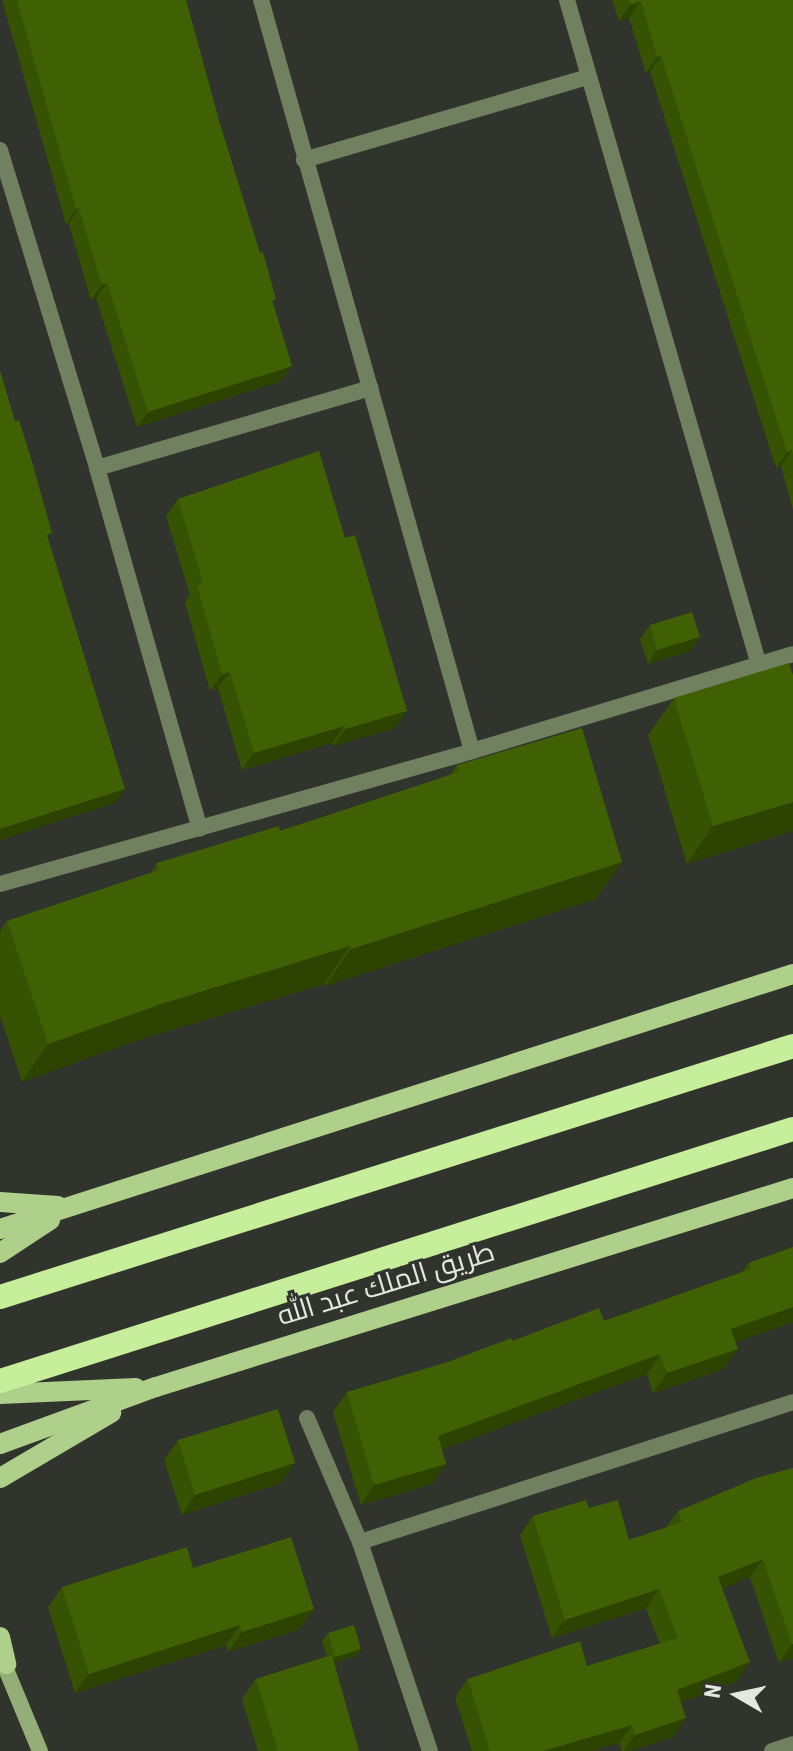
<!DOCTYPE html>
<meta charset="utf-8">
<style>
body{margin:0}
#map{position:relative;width:793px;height:1751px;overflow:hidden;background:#30342d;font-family:"Roboto Condensed",Cairo,sans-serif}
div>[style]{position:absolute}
.minor>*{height:16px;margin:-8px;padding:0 8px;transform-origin:8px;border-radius:8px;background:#718160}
.secondary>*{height:16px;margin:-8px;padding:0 8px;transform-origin:8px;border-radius:8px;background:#94ae78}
.primary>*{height:20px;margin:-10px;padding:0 10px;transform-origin:10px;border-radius:10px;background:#afd08a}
.motorway>*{height:24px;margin:-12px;padding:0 12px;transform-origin:12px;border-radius:12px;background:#c7ef9b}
.wall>*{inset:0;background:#365303}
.shaded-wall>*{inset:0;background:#2c4302}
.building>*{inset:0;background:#3f6003}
span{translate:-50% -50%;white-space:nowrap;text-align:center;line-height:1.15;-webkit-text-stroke:6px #30342d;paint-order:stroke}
.street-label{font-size:28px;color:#e4e7e2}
.north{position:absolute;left:697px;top:1655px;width:80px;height:80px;-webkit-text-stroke:6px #30342d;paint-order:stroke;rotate:279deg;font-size:22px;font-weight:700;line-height:32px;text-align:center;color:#e4e7e2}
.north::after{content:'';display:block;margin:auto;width:28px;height:36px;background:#e4e7e2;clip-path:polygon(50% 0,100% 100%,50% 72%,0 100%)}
</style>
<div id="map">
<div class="minor">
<i style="left:567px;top:0;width:692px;rotate:73.9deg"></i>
<i style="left:0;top:150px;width:332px;rotate:73deg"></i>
<i style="left:97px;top:468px;width:375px;rotate:74.1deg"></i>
<i style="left:304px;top:160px;width:296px;rotate:-16.3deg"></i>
<i style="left:97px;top:468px;width:285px;rotate:-16.3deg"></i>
<i style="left:472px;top:751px;width:335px;rotate:-16.8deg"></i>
<i style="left:0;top:884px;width:490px;rotate:-15.7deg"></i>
<i style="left:472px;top:751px;width:780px;rotate:-105.69deg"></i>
<i style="left:307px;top:1418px;width:135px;rotate:66.9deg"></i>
<i style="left:360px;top:1542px;width:220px;rotate:71.5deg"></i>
<i style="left:360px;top:1542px;width:455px;rotate:-17.9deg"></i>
<i style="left:772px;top:1751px;width:22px;rotate:-18deg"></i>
</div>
<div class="secondary">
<i style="left:1px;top:1657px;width:102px;rotate:67.5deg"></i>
</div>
<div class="primary">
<i style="left:0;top:1202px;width:58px;rotate:3.9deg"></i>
<i style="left:0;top:1229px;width:833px;rotate:-17.83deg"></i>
<i style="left:0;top:1253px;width:60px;rotate:-33.4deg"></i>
<i style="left:0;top:1394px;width:136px;rotate:-2.5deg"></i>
<i style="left:0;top:1444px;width:166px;rotate:-20.1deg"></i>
<i style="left:156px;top:1387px;width:667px;rotate:-17.35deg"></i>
<i style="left:0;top:1478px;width:129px;rotate:-30.4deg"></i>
<i style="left:0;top:1637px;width:28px;rotate:77deg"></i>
</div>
<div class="motorway">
<i style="left:0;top:1297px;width:832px;rotate:-17.56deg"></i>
<i style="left:0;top:1381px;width:832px;rotate:-17.63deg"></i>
</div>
<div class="wall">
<i style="clip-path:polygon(2px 0,186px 0,220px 124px,292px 366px,281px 381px,137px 427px,96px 298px,91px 300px,69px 224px,66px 224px)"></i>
<i style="clip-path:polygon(612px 0,793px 0,793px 510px,781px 466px,776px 468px,650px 72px,646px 73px,629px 18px,619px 21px)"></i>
<i style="clip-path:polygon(178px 499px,345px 538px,407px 711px,395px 728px,333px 746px,332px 743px,242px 770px,218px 688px,210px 691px,185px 602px,190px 595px,166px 516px)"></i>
<i style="clip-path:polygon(650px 625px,700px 637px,690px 651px,648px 664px,640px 639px)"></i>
<i style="clip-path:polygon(793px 675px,793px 831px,687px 864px,648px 735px,674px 698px)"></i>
<i style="clip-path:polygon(457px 765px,622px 862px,596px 899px,325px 986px,324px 984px,135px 1041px,22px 1082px,0 1015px,0 931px,7px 921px,151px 873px,157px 863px,280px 831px,450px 775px)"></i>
<i style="clip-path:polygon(793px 1247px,793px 1322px,735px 1342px,724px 1369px,653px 1393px,647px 1374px,442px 1449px,446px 1464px,432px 1484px,361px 1505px,333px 1412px,347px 1392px,445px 1363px,512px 1341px,604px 1321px,742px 1272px,749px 1263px)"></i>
<i style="clip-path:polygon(178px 1440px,295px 1463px,281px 1483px,182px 1515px,164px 1460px)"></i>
<i style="clip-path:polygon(793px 1468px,793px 1658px,779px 1663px,750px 1577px,722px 1589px,737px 1681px,681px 1702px,673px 1737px,629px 1751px,622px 1751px,619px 1743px,592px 1751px,472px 1751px,455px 1697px,468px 1679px,587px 1666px,660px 1644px,646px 1608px,552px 1638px,520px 1535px,533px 1516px,589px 1508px,629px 1540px,666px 1528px,678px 1511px)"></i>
<i style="clip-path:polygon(193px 1568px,314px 1609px,300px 1629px,228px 1652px,226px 1645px,75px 1693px,48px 1607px,62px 1587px)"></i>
<i style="clip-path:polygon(328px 1633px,356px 1656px,334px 1663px,359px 1751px,258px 1751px,242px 1699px,256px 1679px,327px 1656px,322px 1641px)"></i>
</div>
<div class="shaded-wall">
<i style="clip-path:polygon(641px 1px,629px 18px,619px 21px,630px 5px)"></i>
<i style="clip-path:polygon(661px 56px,650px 72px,646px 73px,657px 57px)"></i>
<i style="clip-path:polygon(79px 208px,69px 224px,66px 224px,76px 209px)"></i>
<i style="clip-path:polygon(107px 283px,96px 298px,91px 300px,102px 285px)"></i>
<i style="clip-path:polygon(292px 366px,281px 381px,137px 427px,148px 412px)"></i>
<i style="clip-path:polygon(792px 450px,781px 466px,776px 468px,787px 452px)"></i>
<i style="clip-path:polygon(700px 637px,690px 651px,648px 664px,657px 650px)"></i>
<i style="clip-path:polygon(230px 672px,218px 688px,210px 691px,222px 674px)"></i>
<i style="clip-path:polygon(407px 711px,395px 728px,333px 746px,345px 729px)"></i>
<i style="clip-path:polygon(344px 726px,332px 743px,242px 770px,254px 753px)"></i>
<i style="clip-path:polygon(125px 789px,115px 803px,0 840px,0 829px)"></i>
<i style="clip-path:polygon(793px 802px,793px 831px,687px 864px,713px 826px)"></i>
<i style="clip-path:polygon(622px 862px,596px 899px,325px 986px,351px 949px)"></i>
<i style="clip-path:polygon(350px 946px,324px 984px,135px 1041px,22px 1082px,48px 1044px,161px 1004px)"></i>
<i style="clip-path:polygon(793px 1307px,793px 1322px,717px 1349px,731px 1329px)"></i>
<i style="clip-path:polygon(738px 1349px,724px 1369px,653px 1393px,667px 1373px)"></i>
<i style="clip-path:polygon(660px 1354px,647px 1374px,424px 1456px,438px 1436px)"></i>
<i style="clip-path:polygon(295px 1463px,281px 1483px,182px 1515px,195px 1495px)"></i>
<i style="clip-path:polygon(446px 1464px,432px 1484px,361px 1505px,374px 1485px)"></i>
<i style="clip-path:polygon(763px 1559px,750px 1577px,705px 1596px,718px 1577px)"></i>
<i style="clip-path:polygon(659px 1589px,646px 1608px,552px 1638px,565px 1620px)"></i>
<i style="clip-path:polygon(314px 1609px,300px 1629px,228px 1652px,242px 1632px)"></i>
<i style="clip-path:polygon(240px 1625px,226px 1645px,75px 1693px,89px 1674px)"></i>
<i style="clip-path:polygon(792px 1644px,793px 1644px,793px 1658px,779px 1663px)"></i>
<i style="clip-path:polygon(361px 1649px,356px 1656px,330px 1664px,335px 1657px)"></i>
<i style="clip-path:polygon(750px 1662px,737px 1681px,664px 1709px,677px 1690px)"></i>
<i style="clip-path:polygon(686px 1718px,673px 1737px,629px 1751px,624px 1751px,635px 1735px)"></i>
<i style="clip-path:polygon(632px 1725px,619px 1743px,592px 1751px,542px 1751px)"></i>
</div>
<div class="building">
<i style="clip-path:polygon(17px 0,186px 0,220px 124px,260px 253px,263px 252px,276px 299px,272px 301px,292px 366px,148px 412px,107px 283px,102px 285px,79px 208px,76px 209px)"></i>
<i style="clip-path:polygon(629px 0,793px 0,793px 454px,792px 450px,787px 452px,661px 56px,657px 57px,641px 1px,630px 5px)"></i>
<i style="clip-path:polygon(0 370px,15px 421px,19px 420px,33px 465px,52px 533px,47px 535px,125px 789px,0 829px)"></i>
<i style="clip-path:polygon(319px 451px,345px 538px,355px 535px,407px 711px,345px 729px,344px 726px,254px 753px,230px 672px,222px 674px,197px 585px,203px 583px,178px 499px)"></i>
<i style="clip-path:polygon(692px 612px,700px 637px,657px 650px,650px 625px)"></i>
<i style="clip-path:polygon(789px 663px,793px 675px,793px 802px,713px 826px,674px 698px)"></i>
<i style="clip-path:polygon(582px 728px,622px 862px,351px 949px,350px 946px,161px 1004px,48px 1044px,7px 921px,159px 870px,157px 863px,279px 826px,280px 831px,459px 772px,457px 765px)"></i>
<i style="clip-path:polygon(793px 1247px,793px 1307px,731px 1329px,738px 1349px,667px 1373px,660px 1354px,438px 1436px,446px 1464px,374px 1485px,347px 1392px,445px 1363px,511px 1338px,512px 1341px,599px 1308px,604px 1321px,751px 1269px,749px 1263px)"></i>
<i style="clip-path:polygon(278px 1409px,295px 1463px,195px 1495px,178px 1440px)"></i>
<i style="clip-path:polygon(793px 1468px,793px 1644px,792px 1644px,763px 1559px,718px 1577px,750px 1662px,677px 1690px,686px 1718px,635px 1735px,632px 1725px,543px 1751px,490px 1751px,468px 1679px,580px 1641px,587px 1666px,678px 1638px,659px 1589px,565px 1620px,533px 1516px,586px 1500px,589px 1508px,618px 1500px,629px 1540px,682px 1522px,678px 1511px,756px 1478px)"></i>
<i style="clip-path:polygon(291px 1537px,314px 1609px,242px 1632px,240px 1625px,89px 1674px,62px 1587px,187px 1547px,193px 1568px)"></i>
<i style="clip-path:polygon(354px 1625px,361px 1649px,335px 1657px,328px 1633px)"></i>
<i style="clip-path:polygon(332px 1655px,359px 1751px,278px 1751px,256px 1679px)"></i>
</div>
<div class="street-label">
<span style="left:386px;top:1284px;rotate:-17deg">طريق الملك عبد الله</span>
</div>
<div class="north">N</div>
</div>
